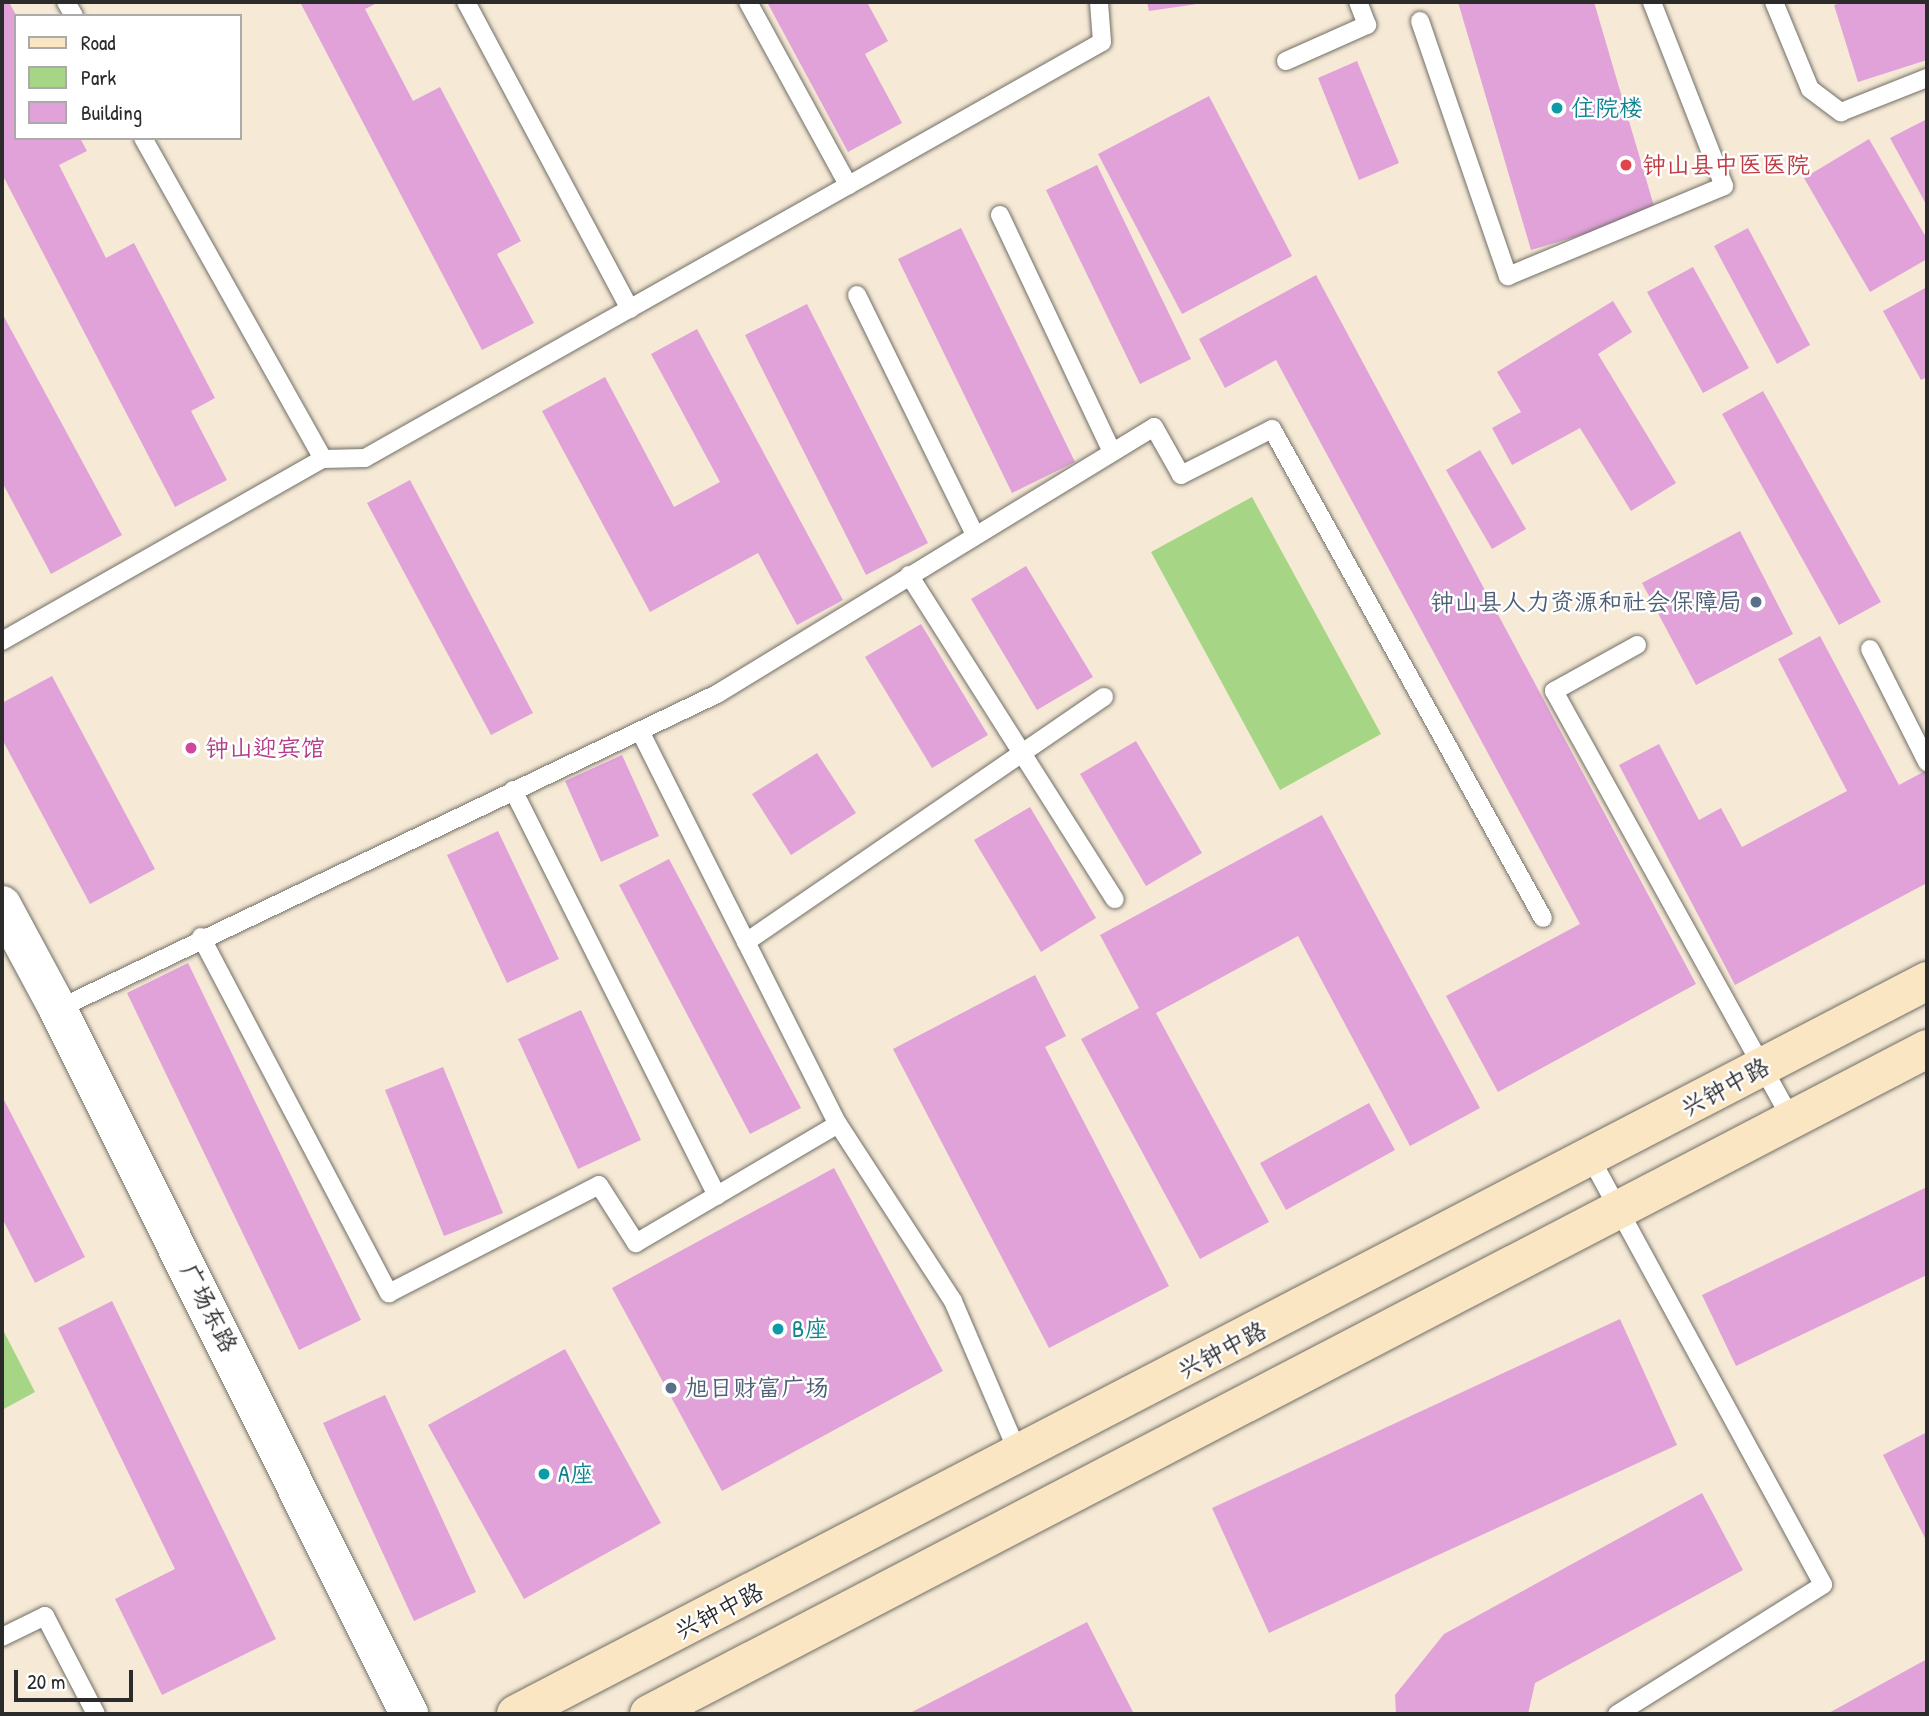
<!DOCTYPE html>
<meta charset="utf-8">
<style>
body{margin:0}
#map{position:relative;width:1929px;height:1716px;overflow:hidden;background:#f6ead6;font-family:"Patrick Hand","LXGW WenKai TC",sans-serif}
div>[style]{position:absolute}
.green>*{inset:0;background:#a6d685}
.building>*{inset:0;background:#e0a2d9}
.roads{filter:drop-shadow(0 0 2px #726e67) drop-shadow(0 0 2px #726e67)}
.service>*{height:18px;margin:-9px;padding:0 9px;transform-origin:9px;border-radius:9px;background:#fff}
.tertiary>*{height:38px;margin:-19px;padding:0 19px;transform-origin:19px;border-radius:19px;background:#fff}
.secondary>*{height:38px;margin:-19px;padding:0 19px;transform-origin:19px;border-radius:19px;background:#fbe6c4}
.dots>*{width:19px;height:19px;translate:-50% -50%;box-sizing:border-box;border:4px solid #fff;border-radius:50%}
span{translate:-50% -50%;white-space:nowrap;text-align:center;line-height:1.15;-webkit-text-stroke:5px #fff;paint-order:stroke}
.culture-label{font-size:24px;color:#0d838f}
.left{translate:0 -50%;text-align:left}
.health-label{font-size:24px;color:#be3a42}
.service-label{font-size:24px;color:#4e5e75}
.right{translate:-100% -50%;text-align:right}
.hotel-label{font-size:24px;color:#b23c85}
.street-label{font-size:24px;color:#2b2b2b}
.frame{position:absolute;inset:0;border:4px solid #2b2b2b;pointer-events:none}
.legend{position:absolute;left:14px;top:14px;width:228px;height:126px;box-sizing:border-box;background:#fff;border:2px solid #aaa;margin:0;padding:9px 12px;list-style:none;font-size:21px;color:#2b2b2b}
.legend li{display:flex;align-items:center;gap:14px;height:35px}
.legend b{width:35px;border:2px solid #aaa}
.scale{position:absolute;left:14px;top:1670px;width:119px;height:32px;box-sizing:border-box;border:4px solid #2b2b2b;border-top:0;padding-left:9px;font-size:21px;line-height:24px;white-space:nowrap;color:#2b2b2b;-webkit-text-stroke:5px #fff;paint-order:stroke}
</style>
<div id="map">
<div class="green">
<i style="clip-path:polygon(1252px 497px,1381px 734px,1280px 790px,1151px 552px)"></i>
<i style="clip-path:polygon(2px 1328px,35px 1392px,2px 1410px)"></i>
</div>
<div class="building">
<i style="clip-path:polygon(2px 2px,9px 2px,16px 15px,16px 138px,80px 138px,87px 151px,59px 165px,106px 258px,134px 243px,215px 398px,191px 411px,227px 480px,175px 507px,2px 174px)"></i>
<i style="clip-path:polygon(300px 2px,379px 2px,365px 9px,413px 101px,440px 87px,521px 241px,497px 254px,534px 323px,482px 350px)"></i>
<i style="clip-path:polygon(767px 2px,867px 2px,888px 41px,865px 54px,902px 123px,848px 152px)"></i>
<i style="clip-path:polygon(1147px 2px,1204px 2px,1204px 3px,1149px 11px)"></i>
<i style="clip-path:polygon(1458px 2px,1594px 2px,1656px 213px,1531px 250px)"></i>
<i style="clip-path:polygon(1844px 2px,1927px 2px,1927px 60px,1858px 82px,1834px 5px)"></i>
<i style="clip-path:polygon(1357px 61px,1399px 163px,1359px 180px,1318px 78px)"></i>
<i style="clip-path:polygon(1209px 96px,1292px 256px,1182px 314px,1098px 154px)"></i>
<i style="clip-path:polygon(1927px 119px,1927px 206px,1890px 138px)"></i>
<i style="clip-path:polygon(1869px 139px,1927px 239px,1927px 259px,1870px 292px,1804px 178px)"></i>
<i style="clip-path:polygon(1097px 165px,1191px 359px,1140px 384px,1046px 190px)"></i>
<i style="clip-path:polygon(961px 228px,1075px 462px,1012px 493px,898px 259px)"></i>
<i style="clip-path:polygon(1748px 228px,1810px 345px,1777px 364px,1714px 246px)"></i>
<i style="clip-path:polygon(1693px 267px,1749px 368px,1703px 393px,1647px 292px)"></i>
<i style="clip-path:polygon(1316px 275px,1696px 984px,1498px 1092px,1446px 996px,1580px 924px,1276px 360px,1225px 388px,1199px 339px)"></i>
<i style="clip-path:polygon(1927px 287px,1927px 377px,1921px 380px,1883px 311px)"></i>
<i style="clip-path:polygon(1613px 301px,1632px 332px,1598px 354px,1676px 483px,1631px 511px,1580px 428px,1512px 465px,1492px 428px,1521px 412px,1497px 372px)"></i>
<i style="clip-path:polygon(807px 304px,928px 543px,866px 575px,745px 335px)"></i>
<i style="clip-path:polygon(2px 313px,122px 535px,51px 574px,2px 482px)"></i>
<i style="clip-path:polygon(697px 329px,843px 600px,797px 625px,758px 553px,650px 612px,542px 411px,605px 377px,674px 507px,720px 482px,651px 354px)"></i>
<i style="clip-path:polygon(1763px 391px,1881px 602px,1839px 625px,1722px 414px)"></i>
<i style="clip-path:polygon(1480px 450px,1526px 529px,1492px 549px,1446px 470px)"></i>
<i style="clip-path:polygon(410px 480px,533px 713px,491px 735px,367px 503px)"></i>
<i style="clip-path:polygon(1740px 531px,1793px 634px,1696px 685px,1642px 583px)"></i>
<i style="clip-path:polygon(1026px 566px,1093px 677px,1037px 710px,971px 599px)"></i>
<i style="clip-path:polygon(921px 624px,988px 735px,932px 768px,865px 657px)"></i>
<i style="clip-path:polygon(1820px 636px,1899px 785px,1927px 770px,1927px 883px,1735px 985px,1619px 765px,1659px 744px,1699px 820px,1721px 808px,1742px 847px,1847px 791px,1778px 659px)"></i>
<i style="clip-path:polygon(52px 676px,155px 869px,90px 904px,2px 739px,2px 703px)"></i>
<i style="clip-path:polygon(1136px 741px,1202px 853px,1146px 886px,1080px 774px)"></i>
<i style="clip-path:polygon(817px 753px,856px 813px,791px 855px,752px 794px)"></i>
<i style="clip-path:polygon(622px 755px,659px 836px,601px 862px,565px 781px)"></i>
<i style="clip-path:polygon(1030px 807px,1096px 918px,1041px 952px,974px 840px)"></i>
<i style="clip-path:polygon(1322px 815px,1480px 1108px,1410px 1146px,1298px 936px,1156px 1013px,1269px 1222px,1200px 1259px,1081px 1039px,1139px 1008px,1100px 935px)"></i>
<i style="clip-path:polygon(498px 831px,559px 959px,507px 983px,447px 855px)"></i>
<i style="clip-path:polygon(669px 859px,801px 1108px,750px 1134px,619px 885px)"></i>
<i style="clip-path:polygon(188px 963px,361px 1320px,299px 1350px,127px 993px)"></i>
<i style="clip-path:polygon(1035px 975px,1066px 1036px,1045px 1047px,1169px 1286px,1049px 1348px,893px 1049px)"></i>
<i style="clip-path:polygon(581px 1010px,641px 1140px,578px 1169px,518px 1039px)"></i>
<i style="clip-path:polygon(443px 1067px,503px 1213px,444px 1236px,385px 1090px)"></i>
<i style="clip-path:polygon(2px 1096px,85px 1257px,35px 1283px,2px 1218px)"></i>
<i style="clip-path:polygon(1369px 1103px,1395px 1150px,1286px 1210px,1260px 1163px)"></i>
<i style="clip-path:polygon(834px 1168px,943px 1371px,722px 1491px,612px 1288px)"></i>
<i style="clip-path:polygon(1927px 1187px,1927px 1275px,1736px 1366px,1702px 1295px)"></i>
<i style="clip-path:polygon(112px 1301px,276px 1639px,162px 1695px,115px 1599px,175px 1569px,58px 1328px)"></i>
<i style="clip-path:polygon(1620px 1319px,1677px 1445px,1269px 1633px,1212px 1508px)"></i>
<i style="clip-path:polygon(565px 1349px,661px 1523px,524px 1599px,428px 1425px)"></i>
<i style="clip-path:polygon(385px 1395px,476px 1592px,414px 1621px,323px 1423px)"></i>
<i style="clip-path:polygon(1927px 1432px,1927px 1542px,1883px 1455px)"></i>
<i style="clip-path:polygon(1702px 1493px,1743px 1570px,1535px 1683px,1528px 1714px,1396px 1714px,1395px 1695px,1444px 1634px)"></i>
<i style="clip-path:polygon(1087px 1622px,1134px 1714px,908px 1714px)"></i>
<i style="clip-path:polygon(1927px 1659px,1927px 1714px,1827px 1714px)"></i>
</div>
<div class="roads">
<div class="service">
<i style="left:66px;top:2px;width:16px;rotate:60deg"></i>
<i style="left:466px;top:2px;width:348px;rotate:61.9deg"></i>
<i style="left:748px;top:2px;width:209px;rotate:61.3deg"></i>
<i style="left:1774px;top:2px;width:94px;rotate:67.5deg"></i>
<i style="left:1810px;top:89px;width:39px;rotate:37deg"></i>
<i style="left:1841px;top:112px;width:92px;rotate:-21.6deg"></i>
<i style="left:1420px;top:21px;width:270px;rotate:71deg"></i>
<i style="left:1508px;top:276px;width:234px;rotate:-22.6deg"></i>
<i style="left:1724px;top:186px;width:198px;rotate:-111.4deg"></i>
<i style="left:1286px;top:61px;width:89px;rotate:-24deg"></i>
<i style="left:1367px;top:25px;width:25px;rotate:-111deg"></i>
<i style="left:143px;top:138px;width:368px;rotate:60.7deg"></i>
<i style="left:323px;top:459px;width:42px;rotate:-1.4deg"></i>
<i style="left:365px;top:458px;width:846px;rotate:-29.44deg"></i>
<i style="left:1102px;top:42px;width:40px;rotate:-94.3deg"></i>
<i style="left:1000px;top:215px;width:260px;rotate:64.7deg"></i>
<i style="left:857px;top:295px;width:267px;rotate:63.8deg"></i>
<i style="left:909px;top:575px;width:384px;rotate:57.6deg"></i>
<i style="left:2px;top:641px;width:369px;rotate:-29.6deg"></i>
<i style="left:1637px;top:645px;width:95px;rotate:151deg"></i>
<i style="left:1554px;top:691px;width:491px;rotate:61deg"></i>
<i style="left:1870px;top:649px;width:127px;rotate:63.2deg"></i>
<i style="left:640px;top:731px;width:440px;rotate:63.3deg"></i>
<i style="left:838px;top:1124px;width:211px;rotate:57deg"></i>
<i style="left:953px;top:1301px;width:168px;rotate:66.8deg"></i>
<i style="left:513px;top:790px;width:454px;rotate:63.3deg"></i>
<i style="left:201px;top:937px;width:403px;rotate:62.2deg"></i>
<i style="left:389px;top:1293px;width:236px;rotate:-27.2deg"></i>
<i style="left:599px;top:1185px;width:69px;rotate:57.5deg"></i>
<i style="left:636px;top:1243px;width:234px;rotate:-30.5deg"></i>
<i style="left:746px;top:942px;width:434px;rotate:-34.4deg"></i>
<i style="left:58px;top:1009px;width:730px;rotate:-25.55deg"></i>
<i style="left:717px;top:694px;width:512px;rotate:-31.42deg"></i>
<i style="left:1154px;top:427px;width:55px;rotate:60.6deg"></i>
<i style="left:1181px;top:475px;width:102px;rotate:-26.8deg"></i>
<i style="left:1272px;top:429px;width:559px;rotate:61.01deg"></i>
<i style="left:1590px;top:1157px;width:487px;rotate:61.4deg"></i>
<i style="left:1823px;top:1585px;width:243px;rotate:147.9deg"></i>
<i style="left:2px;top:1637px;width:48px;rotate:-26deg"></i>
<i style="left:45px;top:1616px;width:110px;rotate:62.5deg"></i>
</div>
<div class="tertiary">
<i style="left:2px;top:905px;width:118px;rotate:61.7deg"></i>
<i style="left:58px;top:1009px;width:788px;rotate:63.53deg"></i>
</div>
<div class="secondary">
<i style="left:516px;top:1714px;width:1590px;rotate:-27.45deg"></i>
<i style="left:649px;top:1714px;width:1441px;rotate:-27.49deg"></i>
</div>
</div>
<div class="dots">
<i style="left:1557px;top:108px;background:#0f9aa8"></i>
<i style="left:1626px;top:165px;background:#e0444e"></i>
<i style="left:1756px;top:602px;background:#5c6f8a"></i>
<i style="left:191px;top:748px;background:#d1479c"></i>
<i style="left:778px;top:1329px;background:#0f9aa8"></i>
<i style="left:671px;top:1388px;background:#5c6f8a"></i>
<i style="left:544px;top:1474px;background:#0f9aa8"></i>
</div>
<div class="culture-label">
<span class="left" style="left:1571px;top:108px">住院楼</span>
<span class="left" style="left:792px;top:1329px">B座</span>
<span class="left" style="left:558px;top:1474px">A座</span>
</div>
<div class="health-label">
<span class="left" style="left:1642px;top:165px">钟山县中医医院</span>
</div>
<div class="service-label">
<span class="right" style="left:1742px;top:602px">钟山县人力资源和社会保障局</span>
<span class="left" style="left:685px;top:1388px">旭日财富广场</span>
</div>
<div class="hotel-label">
<span class="left" style="left:205px;top:748px">钟山迎宾馆</span>
</div>
<div class="street-label">
<span style="left:1725px;top:1087px;rotate:-28deg">兴钟中路</span>
<span style="left:209px;top:1308px;rotate:63deg">广场东路</span>
<span style="left:1222px;top:1350px;rotate:-27deg">兴钟中路</span>
<span style="left:719px;top:1611px;rotate:-27deg">兴钟中路</span>
</div>
<div class="frame"></div>
<ul class="legend">
<li><b style="height:9px;background:#fbe6c4"></b>Road</li>
<li><b style="height:19px;background:#a6d685"></b>Park</li>
<li><b style="height:19px;background:#e0a2d9"></b>Building</li>
</ul>
<div class="scale">20 m</div>
</div>
